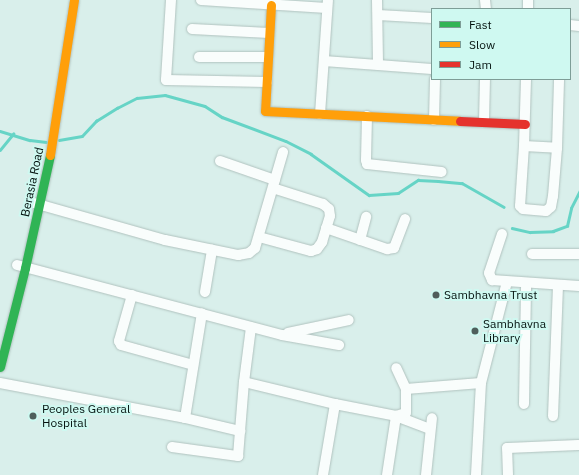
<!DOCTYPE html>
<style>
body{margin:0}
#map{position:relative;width:579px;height:475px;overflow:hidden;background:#d9efeb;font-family:"IBM Plex Sans",sans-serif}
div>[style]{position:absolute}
.stream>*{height:2.5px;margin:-1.25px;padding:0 1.25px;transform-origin:1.25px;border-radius:1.25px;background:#66d4c6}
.roads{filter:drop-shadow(0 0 1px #b0c2be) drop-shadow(0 0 1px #b0c2be)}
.street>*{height:10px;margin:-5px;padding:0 5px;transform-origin:5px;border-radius:5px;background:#f9fdfc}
.fast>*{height:9px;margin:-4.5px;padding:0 4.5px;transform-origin:4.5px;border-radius:4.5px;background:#30b455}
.slow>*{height:9px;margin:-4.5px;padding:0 4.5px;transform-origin:4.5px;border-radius:4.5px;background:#ff9f0a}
.jam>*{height:9px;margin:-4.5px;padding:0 4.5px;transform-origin:4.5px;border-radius:4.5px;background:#e5322d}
.dots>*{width:11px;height:11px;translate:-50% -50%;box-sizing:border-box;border:2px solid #cff9f1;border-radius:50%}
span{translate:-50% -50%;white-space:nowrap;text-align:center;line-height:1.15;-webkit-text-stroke:4px #cff9f1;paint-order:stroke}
.street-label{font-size:12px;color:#04120f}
.poi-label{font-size:12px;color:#04120f}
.left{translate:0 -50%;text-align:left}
.legend{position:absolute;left:431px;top:8px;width:140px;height:72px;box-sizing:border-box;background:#cff9f1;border:1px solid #7e9d97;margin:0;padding:5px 7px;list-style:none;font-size:12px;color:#04120f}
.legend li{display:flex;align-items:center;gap:8px;height:20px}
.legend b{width:20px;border:1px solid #7e9d97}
</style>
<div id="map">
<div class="stream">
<i style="left:0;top:131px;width:31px;rotate:17deg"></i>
<i style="left:30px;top:140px;width:16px;rotate:7deg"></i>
<i style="left:59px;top:140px;width:23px;rotate:-10deg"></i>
<i style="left:82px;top:136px;width:21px;rotate:-47deg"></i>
<i style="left:96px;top:121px;width:25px;rotate:-32deg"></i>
<i style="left:117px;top:108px;width:22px;rotate:-27deg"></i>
<i style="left:137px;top:98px;width:28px;rotate:-6deg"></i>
<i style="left:165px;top:95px;width:41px;rotate:15.4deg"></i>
<i style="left:205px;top:106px;width:20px;rotate:33deg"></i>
<i style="left:222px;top:117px;width:68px;rotate:20.6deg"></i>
<i style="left:286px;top:141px;width:28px;rotate:27deg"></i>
<i style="left:311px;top:154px;width:71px;rotate:35.3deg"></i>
<i style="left:369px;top:195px;width:29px;rotate:-4deg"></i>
<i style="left:398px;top:193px;width:24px;rotate:-33deg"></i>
<i style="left:418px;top:180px;width:20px;rotate:3deg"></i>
<i style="left:438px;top:181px;width:24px;rotate:5deg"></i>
<i style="left:462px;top:183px;width:48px;rotate:29.7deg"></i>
<i style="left:0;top:150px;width:21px;rotate:-51deg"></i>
<i style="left:512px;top:228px;width:18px;rotate:13deg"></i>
<i style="left:530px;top:232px;width:23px;rotate:-2deg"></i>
<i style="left:553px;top:231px;width:15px;rotate:-20deg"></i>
<i style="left:567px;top:226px;width:18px;rotate:-77deg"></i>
<i style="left:571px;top:208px;width:18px;rotate:-63deg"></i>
</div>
<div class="roads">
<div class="street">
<i style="left:171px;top:0;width:80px;rotate:93.6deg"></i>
<i style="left:166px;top:80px;width:101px;rotate:1.1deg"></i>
<i style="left:201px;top:0;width:126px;rotate:3.6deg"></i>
<i style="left:377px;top:0;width:65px;rotate:89.1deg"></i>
<i style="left:485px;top:0;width:9px;rotate:84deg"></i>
<i style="left:528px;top:0;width:9px;rotate:90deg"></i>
<i style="left:378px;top:15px;width:54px;rotate:3.2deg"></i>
<i style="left:570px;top:25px;width:9px;rotate:6deg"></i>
<i style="left:192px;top:29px;width:77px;rotate:3deg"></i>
<i style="left:199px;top:57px;width:69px"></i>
<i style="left:324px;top:61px;width:108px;rotate:4.2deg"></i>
<i style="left:526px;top:79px;width:67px;rotate:91.7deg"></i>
<i style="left:524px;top:146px;width:60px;rotate:93.8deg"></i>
<i style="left:520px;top:206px;width:4px;rotate:45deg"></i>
<i style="left:523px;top:209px;width:23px;rotate:5deg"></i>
<i style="left:546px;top:211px;width:6px;rotate:-39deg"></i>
<i style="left:551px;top:207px;width:11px;rotate:-80deg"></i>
<i style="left:553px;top:196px;width:48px;rotate:-85.2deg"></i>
<i style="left:557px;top:148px;width:69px;rotate:-88.3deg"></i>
<i style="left:320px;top:114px;width:114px;rotate:-86deg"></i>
<i style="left:367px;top:116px;width:44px;rotate:91.3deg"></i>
<i style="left:366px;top:160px;width:4px;rotate:76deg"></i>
<i style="left:367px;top:164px;width:75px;rotate:6.1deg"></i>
<i style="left:434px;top:120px;width:41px;rotate:-88.6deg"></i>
<i style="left:484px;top:122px;width:43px;rotate:-88.7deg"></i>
<i style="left:524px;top:146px;width:33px;rotate:3deg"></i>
<i style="left:220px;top:161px;width:58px;rotate:19.1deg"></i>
<i style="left:34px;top:203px;width:136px;rotate:15.8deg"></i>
<i style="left:165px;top:240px;width:75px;rotate:11.6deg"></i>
<i style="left:238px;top:255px;width:11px;rotate:-10deg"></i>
<i style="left:249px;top:253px;width:8px;rotate:-40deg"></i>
<i style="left:255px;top:248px;width:100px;rotate:-73.7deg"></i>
<i style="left:326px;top:228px;width:65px;rotate:19deg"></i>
<i style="left:387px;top:249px;width:7px;rotate:-8deg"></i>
<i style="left:394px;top:248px;width:31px;rotate:-69deg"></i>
<i style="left:502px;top:234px;width:41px;rotate:108.4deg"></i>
<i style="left:489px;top:273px;width:8px;rotate:67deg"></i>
<i style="left:492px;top:280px;width:87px;rotate:3.9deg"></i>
<i style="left:259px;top:237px;width:54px;rotate:15.1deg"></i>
<i style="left:311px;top:251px;width:6px;rotate:-18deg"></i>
<i style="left:317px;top:249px;width:9px;rotate:-54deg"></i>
<i style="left:322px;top:242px;width:27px;rotate:-73deg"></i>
<i style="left:330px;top:216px;width:7px;rotate:-98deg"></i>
<i style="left:329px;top:209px;width:8px;rotate:-140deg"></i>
<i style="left:323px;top:204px;width:52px;rotate:-162.3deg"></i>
<i style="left:360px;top:240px;width:24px;rotate:-75deg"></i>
<i style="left:532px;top:254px;width:47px"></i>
<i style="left:17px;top:265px;width:274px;rotate:14.8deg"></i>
<i style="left:282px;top:335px;width:58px;rotate:10deg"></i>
<i style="left:205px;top:292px;width:43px;rotate:-80.5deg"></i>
<i style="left:132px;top:295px;width:48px;rotate:105.8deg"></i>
<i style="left:119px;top:341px;width:4px;rotate:63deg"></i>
<i style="left:121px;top:345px;width:75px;rotate:15.5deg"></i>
<i style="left:288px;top:333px;width:62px;rotate:-12deg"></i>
<i style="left:244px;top:382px;width:94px;rotate:13.6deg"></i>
<i style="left:335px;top:404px;width:62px;rotate:11.1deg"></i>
<i style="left:396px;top:416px;width:36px;rotate:21deg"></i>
<i style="left:0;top:383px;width:188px;rotate:10.7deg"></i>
<i style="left:185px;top:418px;width:57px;rotate:13.3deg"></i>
<i style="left:406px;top:389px;width:75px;rotate:-4.6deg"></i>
<i style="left:524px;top:404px;width:120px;rotate:-89deg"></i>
<i style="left:553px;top:416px;width:131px;rotate:-87.8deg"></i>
<i style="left:185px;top:418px;width:106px;rotate:-80.8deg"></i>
<i style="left:172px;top:447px;width:67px;rotate:7.8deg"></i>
<i style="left:238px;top:456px;width:74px;rotate:-85.4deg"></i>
<i style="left:244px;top:382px;width:55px;rotate:-82.7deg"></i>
<i style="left:323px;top:475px;width:72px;rotate:-80.4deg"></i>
<i style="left:387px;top:475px;width:60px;rotate:-81.3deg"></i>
<i style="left:396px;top:416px;width:10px;rotate:-17deg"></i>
<i style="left:406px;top:413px;width:24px;rotate:-90deg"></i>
<i style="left:406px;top:389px;width:23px;rotate:-115deg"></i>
<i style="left:426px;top:475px;width:57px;rotate:-84deg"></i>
<i style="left:476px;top:475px;width:92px;rotate:-86.9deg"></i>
<i style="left:481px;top:383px;width:104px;rotate:-75.6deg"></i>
<i style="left:508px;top:475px;width:27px;rotate:-92deg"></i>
<i style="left:507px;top:448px;width:72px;rotate:-2.4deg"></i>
</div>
<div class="fast">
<i style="left:0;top:367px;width:102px;rotate:-75.8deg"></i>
<i style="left:25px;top:268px;width:116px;rotate:-77.5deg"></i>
</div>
<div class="slow">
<i style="left:271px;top:5px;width:106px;rotate:93.2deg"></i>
<i style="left:265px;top:111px;width:195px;rotate:2.9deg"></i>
<i style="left:50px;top:155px;width:157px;rotate:-81.2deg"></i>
</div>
<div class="jam">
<i style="left:460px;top:121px;width:65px;rotate:2.6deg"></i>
</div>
</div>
<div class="dots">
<i style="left:436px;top:295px;background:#4f5f5c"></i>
<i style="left:475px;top:331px;background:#4f5f5c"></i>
<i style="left:33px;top:416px;background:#4f5f5c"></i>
</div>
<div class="street-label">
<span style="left:32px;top:182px;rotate:-78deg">Berasia Road</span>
</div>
<div class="poi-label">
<span class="left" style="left:444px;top:295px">Sambhavna Trust</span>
<span class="left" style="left:483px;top:331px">Sambhavna<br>Library</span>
<span class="left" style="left:42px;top:416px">Peoples General<br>Hospital</span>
</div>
<ul class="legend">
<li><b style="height:5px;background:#30b455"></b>Fast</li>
<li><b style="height:5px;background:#ff9f0a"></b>Slow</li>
<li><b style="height:5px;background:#e5322d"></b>Jam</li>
</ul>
</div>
